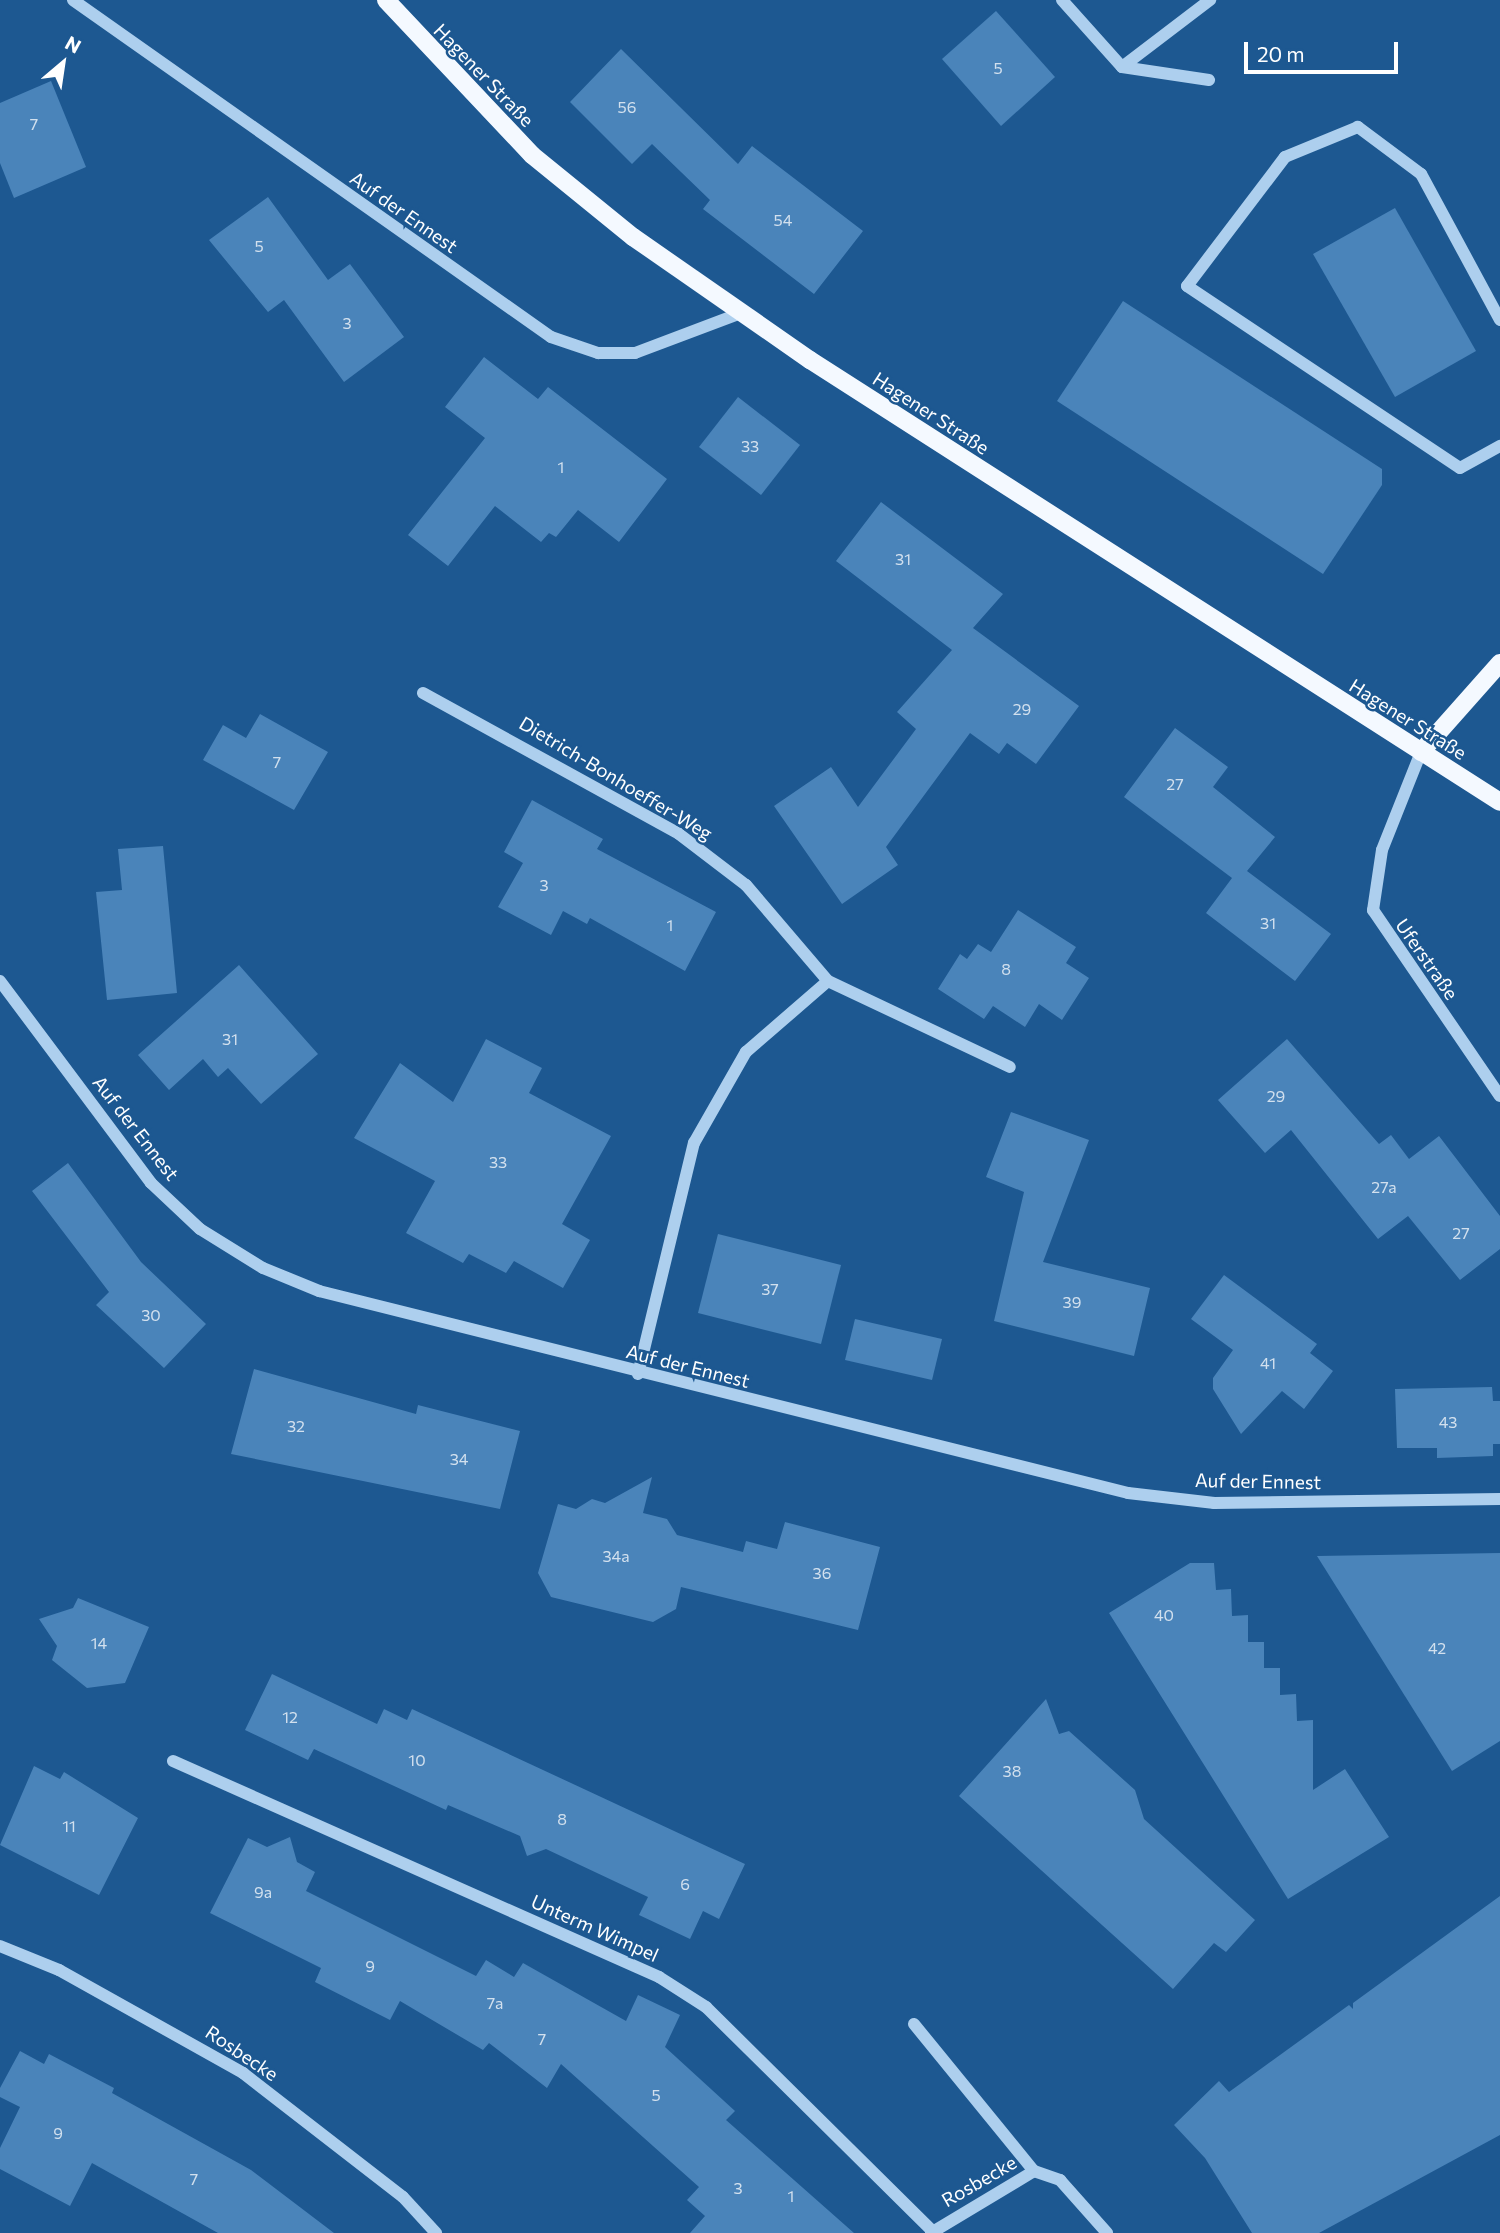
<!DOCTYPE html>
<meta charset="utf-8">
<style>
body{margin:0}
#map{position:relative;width:1500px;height:2233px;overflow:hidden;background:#1d5891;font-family:Commissioner,sans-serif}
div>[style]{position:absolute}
.building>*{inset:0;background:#4a84ba}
.minor>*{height:12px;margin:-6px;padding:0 6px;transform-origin:6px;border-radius:6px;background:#adcfee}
.major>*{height:18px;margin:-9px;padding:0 9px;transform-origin:9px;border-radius:9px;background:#f4f9ff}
span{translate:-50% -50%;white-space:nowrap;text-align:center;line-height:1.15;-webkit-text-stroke:5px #1d5891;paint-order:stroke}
.number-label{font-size:16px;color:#d2e0ee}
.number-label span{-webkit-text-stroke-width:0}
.street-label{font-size:19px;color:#fff}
.north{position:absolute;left:28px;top:28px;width:70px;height:70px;-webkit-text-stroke:5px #1d5891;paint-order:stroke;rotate:29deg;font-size:19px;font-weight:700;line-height:28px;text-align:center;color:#fff}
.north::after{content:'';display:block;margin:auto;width:24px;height:32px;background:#fff;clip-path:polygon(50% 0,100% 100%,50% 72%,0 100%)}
.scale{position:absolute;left:1244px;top:42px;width:154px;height:32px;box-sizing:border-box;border:4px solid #fff;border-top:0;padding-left:9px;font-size:21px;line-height:24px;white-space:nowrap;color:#fff;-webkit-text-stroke:5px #1d5891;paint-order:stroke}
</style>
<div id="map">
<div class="building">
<i style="clip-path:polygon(996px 11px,1055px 77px,1001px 126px,942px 59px)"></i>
<i style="clip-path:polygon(621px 49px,738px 164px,752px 146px,863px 231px,814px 294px,703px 209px,710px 200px,652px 144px,632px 164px,570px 102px)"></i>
<i style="clip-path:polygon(51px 81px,86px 167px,14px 198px,0 163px,0 103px)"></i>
<i style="clip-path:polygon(268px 197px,328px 280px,350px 264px,404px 337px,344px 382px,284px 300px,268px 312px,209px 240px)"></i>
<i style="clip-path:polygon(1395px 208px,1476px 351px,1395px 397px,1313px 254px)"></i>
<i style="clip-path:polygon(1123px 301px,1382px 469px,1382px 485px,1323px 574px,1057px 401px)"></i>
<i style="clip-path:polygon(484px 357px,538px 399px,548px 387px,667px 479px,619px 542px,578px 510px,556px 537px,549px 533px,541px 542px,495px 506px,448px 566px,408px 535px,485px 438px,445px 407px)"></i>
<i style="clip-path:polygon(738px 397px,800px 445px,761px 495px,699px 447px)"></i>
<i style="clip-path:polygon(881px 502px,1003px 594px,973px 628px,1079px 706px,1036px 764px,1007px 743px,999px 754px,970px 733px,886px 847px,898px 865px,842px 904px,774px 806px,831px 767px,858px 807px,916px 729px,897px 712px,952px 650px,836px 561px)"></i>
<i style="clip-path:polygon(260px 714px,328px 752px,294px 810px,203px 760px,223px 725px,246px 738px)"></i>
<i style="clip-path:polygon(1175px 728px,1228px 767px,1213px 787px,1275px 837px,1247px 871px,1331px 934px,1295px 981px,1206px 913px,1232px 878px,1124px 797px)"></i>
<i style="clip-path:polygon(532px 800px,603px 839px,597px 849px,716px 912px,685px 971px,590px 918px,587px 924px,563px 911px,551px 935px,498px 907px,523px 863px,504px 852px)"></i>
<i style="clip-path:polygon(163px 846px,177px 993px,107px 1000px,96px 892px,122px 890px,118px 849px)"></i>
<i style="clip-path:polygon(1018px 910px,1076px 947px,1066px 963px,1089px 978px,1062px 1020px,1039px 1004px,1025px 1027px,993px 1006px,984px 1019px,938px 989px,960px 954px,967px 959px,978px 944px,991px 952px)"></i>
<i style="clip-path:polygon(239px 965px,318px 1054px,261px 1104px,228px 1068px,218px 1077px,203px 1059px,169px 1090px,138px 1055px)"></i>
<i style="clip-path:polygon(486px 1039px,542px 1068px,529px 1093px,611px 1136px,562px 1224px,590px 1240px,563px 1288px,514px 1261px,506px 1273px,469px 1254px,463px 1263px,406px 1233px,435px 1181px,354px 1138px,400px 1063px,453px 1102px)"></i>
<i style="clip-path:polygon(1287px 1039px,1379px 1144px,1391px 1135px,1409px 1159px,1439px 1136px,1500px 1216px,1500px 1249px,1460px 1280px,1408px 1216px,1378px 1239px,1291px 1130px,1265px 1153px,1218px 1100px)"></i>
<i style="clip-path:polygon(1011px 1112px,1089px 1140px,1043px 1262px,1150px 1288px,1134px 1356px,994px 1321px,1024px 1192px,986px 1177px)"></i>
<i style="clip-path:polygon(68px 1163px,141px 1262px,206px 1324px,164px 1368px,96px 1305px,109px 1292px,32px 1191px)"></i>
<i style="clip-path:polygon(718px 1234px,841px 1265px,821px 1344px,698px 1313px)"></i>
<i style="clip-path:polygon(1224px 1275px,1317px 1344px,1310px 1353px,1333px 1371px,1304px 1409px,1282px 1391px,1241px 1434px,1213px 1389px,1213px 1378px,1233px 1350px,1191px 1319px)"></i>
<i style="clip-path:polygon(855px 1319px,942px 1339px,932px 1380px,845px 1360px)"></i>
<i style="clip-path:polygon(254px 1369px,416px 1414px,418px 1405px,520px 1431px,500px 1509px,231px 1454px)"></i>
<i style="clip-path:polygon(1492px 1387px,1493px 1401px,1500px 1401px,1500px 1444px,1493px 1444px,1493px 1456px,1437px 1458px,1437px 1448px,1397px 1448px,1395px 1389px)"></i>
<i style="clip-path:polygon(652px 1477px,643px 1513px,667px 1519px,677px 1535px,743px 1552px,746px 1541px,777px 1549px,785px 1522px,880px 1547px,858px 1630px,681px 1587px,676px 1609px,653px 1622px,551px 1597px,538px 1573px,558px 1504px,576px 1509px,592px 1499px,605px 1503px)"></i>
<i style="clip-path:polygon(1500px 1553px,1500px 1741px,1452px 1771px,1317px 1556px)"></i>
<i style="clip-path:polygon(1190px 1563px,1214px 1563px,1216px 1590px,1231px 1589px,1232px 1616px,1248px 1615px,1248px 1642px,1264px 1642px,1264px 1668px,1280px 1668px,1280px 1695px,1296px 1694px,1297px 1721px,1313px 1720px,1313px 1790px,1345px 1769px,1389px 1837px,1288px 1899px,1109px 1613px)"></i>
<i style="clip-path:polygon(78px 1598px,149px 1627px,125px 1683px,87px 1688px,52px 1660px,57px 1646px,39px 1619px,73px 1608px)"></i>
<i style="clip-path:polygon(272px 1674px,377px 1724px,384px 1709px,407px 1720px,412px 1709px,745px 1864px,719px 1919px,703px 1911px,690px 1939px,639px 1915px,648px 1897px,546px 1849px,527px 1856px,520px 1836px,448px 1805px,446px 1810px,314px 1749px,308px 1760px,245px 1730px)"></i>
<i style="clip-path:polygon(1046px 1699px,1059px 1734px,1069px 1731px,1135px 1790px,1144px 1819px,1255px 1920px,1226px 1952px,1214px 1943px,1173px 1989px,959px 1796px)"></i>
<i style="clip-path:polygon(34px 1766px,60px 1779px,64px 1772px,138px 1818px,99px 1895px,0 1845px)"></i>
<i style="clip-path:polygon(290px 1837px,297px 1862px,315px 1872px,306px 1891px,476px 1976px,486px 1960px,514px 1977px,523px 1963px,626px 2021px,638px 1995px,680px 2015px,665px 2047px,735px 2111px,726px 2120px,854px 2233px,690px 2233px,705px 2216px,687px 2200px,699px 2187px,561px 2064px,547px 2088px,489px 2043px,483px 2050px,400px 2001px,390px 2020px,315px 1982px,321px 1968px,210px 1913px,248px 1838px,267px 1847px)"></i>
<i style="clip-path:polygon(1500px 1896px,1500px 2135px,1319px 2233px,1252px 2233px,1205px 2158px,1174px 2125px,1219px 2081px,1229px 2092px,1349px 2005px,1353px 2009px,1353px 2003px)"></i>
<i style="clip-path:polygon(20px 2051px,44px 2064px,49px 2054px,114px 2088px,112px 2093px,251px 2170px,334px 2233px,218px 2233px,92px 2163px,70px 2206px,0 2169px,0 2148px,20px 2107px,0 2097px,0 2088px)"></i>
</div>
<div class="minor">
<i style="left:73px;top:0;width:585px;rotate:35.18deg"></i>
<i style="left:551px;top:337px;width:50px;rotate:18.8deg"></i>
<i style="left:598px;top:353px;width:37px"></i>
<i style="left:635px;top:353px;width:113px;rotate:-20.7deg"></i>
<i style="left:1062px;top:0;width:90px;rotate:48.2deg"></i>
<i style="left:1122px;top:67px;width:88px;rotate:8.5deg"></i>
<i style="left:1122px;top:67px;width:111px;rotate:-37.3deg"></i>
<i style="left:1500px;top:320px;width:166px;rotate:-118.4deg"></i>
<i style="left:1421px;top:174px;width:79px;rotate:-143.3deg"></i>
<i style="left:1358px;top:127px;width:79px;rotate:157.7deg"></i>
<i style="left:1285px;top:157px;width:162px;rotate:127.2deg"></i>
<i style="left:1187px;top:286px;width:328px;rotate:33.7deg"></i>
<i style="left:1460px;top:468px;width:46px;rotate:-28.8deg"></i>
<i style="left:423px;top:693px;width:292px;rotate:28.8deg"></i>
<i style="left:679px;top:834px;width:84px;rotate:37.3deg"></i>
<i style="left:746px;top:885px;width:126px;rotate:49.5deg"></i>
<i style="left:828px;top:981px;width:201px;rotate:25.3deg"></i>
<i style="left:1421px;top:752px;width:105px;rotate:111.7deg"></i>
<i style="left:1382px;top:850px;width:61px;rotate:98.5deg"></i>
<i style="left:1373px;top:910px;width:225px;rotate:55.7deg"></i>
<i style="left:0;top:981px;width:252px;rotate:53.2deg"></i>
<i style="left:151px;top:1183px;width:67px;rotate:43.2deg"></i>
<i style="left:200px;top:1229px;width:74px;rotate:31.8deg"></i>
<i style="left:263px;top:1268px;width:61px;rotate:22.3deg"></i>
<i style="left:319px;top:1291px;width:834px;rotate:14.02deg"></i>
<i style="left:1128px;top:1493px;width:87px;rotate:6.6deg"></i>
<i style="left:1214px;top:1503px;width:286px;rotate:-0.8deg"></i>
<i style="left:638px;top:1374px;width:238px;rotate:-76.4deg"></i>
<i style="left:694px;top:1143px;width:105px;rotate:-60.3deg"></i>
<i style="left:746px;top:1052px;width:108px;rotate:-40.9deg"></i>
<i style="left:173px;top:1761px;width:532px;rotate:23.96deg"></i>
<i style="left:659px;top:1977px;width:56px;rotate:32.6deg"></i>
<i style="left:706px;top:2007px;width:320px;rotate:44.7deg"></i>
<i style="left:0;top:1946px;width:64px;rotate:22.1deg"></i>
<i style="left:59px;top:1970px;width:211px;rotate:29.2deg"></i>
<i style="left:243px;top:2073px;width:202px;rotate:37.8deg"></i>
<i style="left:403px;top:2197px;width:49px;rotate:47.5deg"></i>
<i style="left:914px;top:2024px;width:190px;rotate:50.8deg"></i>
<i style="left:931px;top:2233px;width:120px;rotate:-31deg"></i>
<i style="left:1034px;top:2171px;width:28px;rotate:19deg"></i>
<i style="left:1060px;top:2180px;width:71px;rotate:48.4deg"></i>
</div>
<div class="major">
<i style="left:386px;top:0;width:213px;rotate:46.7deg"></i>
<i style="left:532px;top:155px;width:130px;rotate:39.1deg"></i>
<i style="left:633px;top:237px;width:216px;rotate:34.8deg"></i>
<i style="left:810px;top:360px;width:819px;rotate:32.64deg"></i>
<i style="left:1421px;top:752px;width:119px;rotate:-48.4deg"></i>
</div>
<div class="number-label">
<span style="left:998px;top:68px">5</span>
<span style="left:627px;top:107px">56</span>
<span style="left:34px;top:124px">7</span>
<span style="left:783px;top:220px">54</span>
<span style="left:259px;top:246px">5</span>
<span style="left:347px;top:323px">3</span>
<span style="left:750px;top:446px">33</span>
<span style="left:561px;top:467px">1</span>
<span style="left:903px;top:559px">31</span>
<span style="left:1022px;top:709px">29</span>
<span style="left:277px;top:762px">7</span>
<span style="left:1175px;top:784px">27</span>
<span style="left:544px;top:885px">3</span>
<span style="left:1268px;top:923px">31</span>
<span style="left:670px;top:925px">1</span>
<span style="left:1006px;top:969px">8</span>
<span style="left:230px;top:1039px">31</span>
<span style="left:1276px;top:1096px">29</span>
<span style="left:498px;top:1162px">33</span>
<span style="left:1384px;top:1187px">27a</span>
<span style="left:1461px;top:1233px">27</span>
<span style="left:770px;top:1289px">37</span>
<span style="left:1072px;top:1302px">39</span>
<span style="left:151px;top:1315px">30</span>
<span style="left:1268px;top:1363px">41</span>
<span style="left:1448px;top:1422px">43</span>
<span style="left:296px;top:1426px">32</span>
<span style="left:459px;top:1459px">34</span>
<span style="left:616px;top:1556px">34a</span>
<span style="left:822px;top:1573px">36</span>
<span style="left:1164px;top:1615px">40</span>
<span style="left:99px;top:1643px">14</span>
<span style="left:1437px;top:1648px">42</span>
<span style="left:290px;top:1717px">12</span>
<span style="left:417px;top:1760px">10</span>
<span style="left:1012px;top:1771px">38</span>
<span style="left:562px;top:1819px">8</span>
<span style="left:69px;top:1826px">11</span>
<span style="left:685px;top:1884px">6</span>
<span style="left:263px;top:1892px">9a</span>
<span style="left:370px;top:1966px">9</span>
<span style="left:495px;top:2003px">7a</span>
<span style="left:542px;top:2039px">7</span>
<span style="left:656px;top:2095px">5</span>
<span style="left:58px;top:2133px">9</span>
<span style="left:194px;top:2179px">7</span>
<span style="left:738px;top:2188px">3</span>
<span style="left:791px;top:2196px">1</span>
</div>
<div class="street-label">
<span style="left:484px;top:75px;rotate:46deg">Hagener Straße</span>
<span style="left:404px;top:212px;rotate:35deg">Auf der Ennest</span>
<span style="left:931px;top:413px;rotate:33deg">Hagener Straße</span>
<span style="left:1408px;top:719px;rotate:32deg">Hagener Straße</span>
<span style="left:616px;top:778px;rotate:31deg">Dietrich-Bonhoeffer-Weg</span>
<span style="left:1427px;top:959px;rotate:55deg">Uferstraße</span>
<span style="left:136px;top:1128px;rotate:52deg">Auf der Ennest</span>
<span style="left:688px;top:1366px;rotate:14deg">Auf der Ennest</span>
<span style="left:1258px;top:1481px;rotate:1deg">Auf der Ennest</span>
<span style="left:595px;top:1928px;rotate:24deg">Unterm Wimpel</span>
<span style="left:242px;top:2053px;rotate:34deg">Rosbecke</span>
<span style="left:979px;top:2181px;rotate:-30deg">Rosbecke</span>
</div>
<div class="north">N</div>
<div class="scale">20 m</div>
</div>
